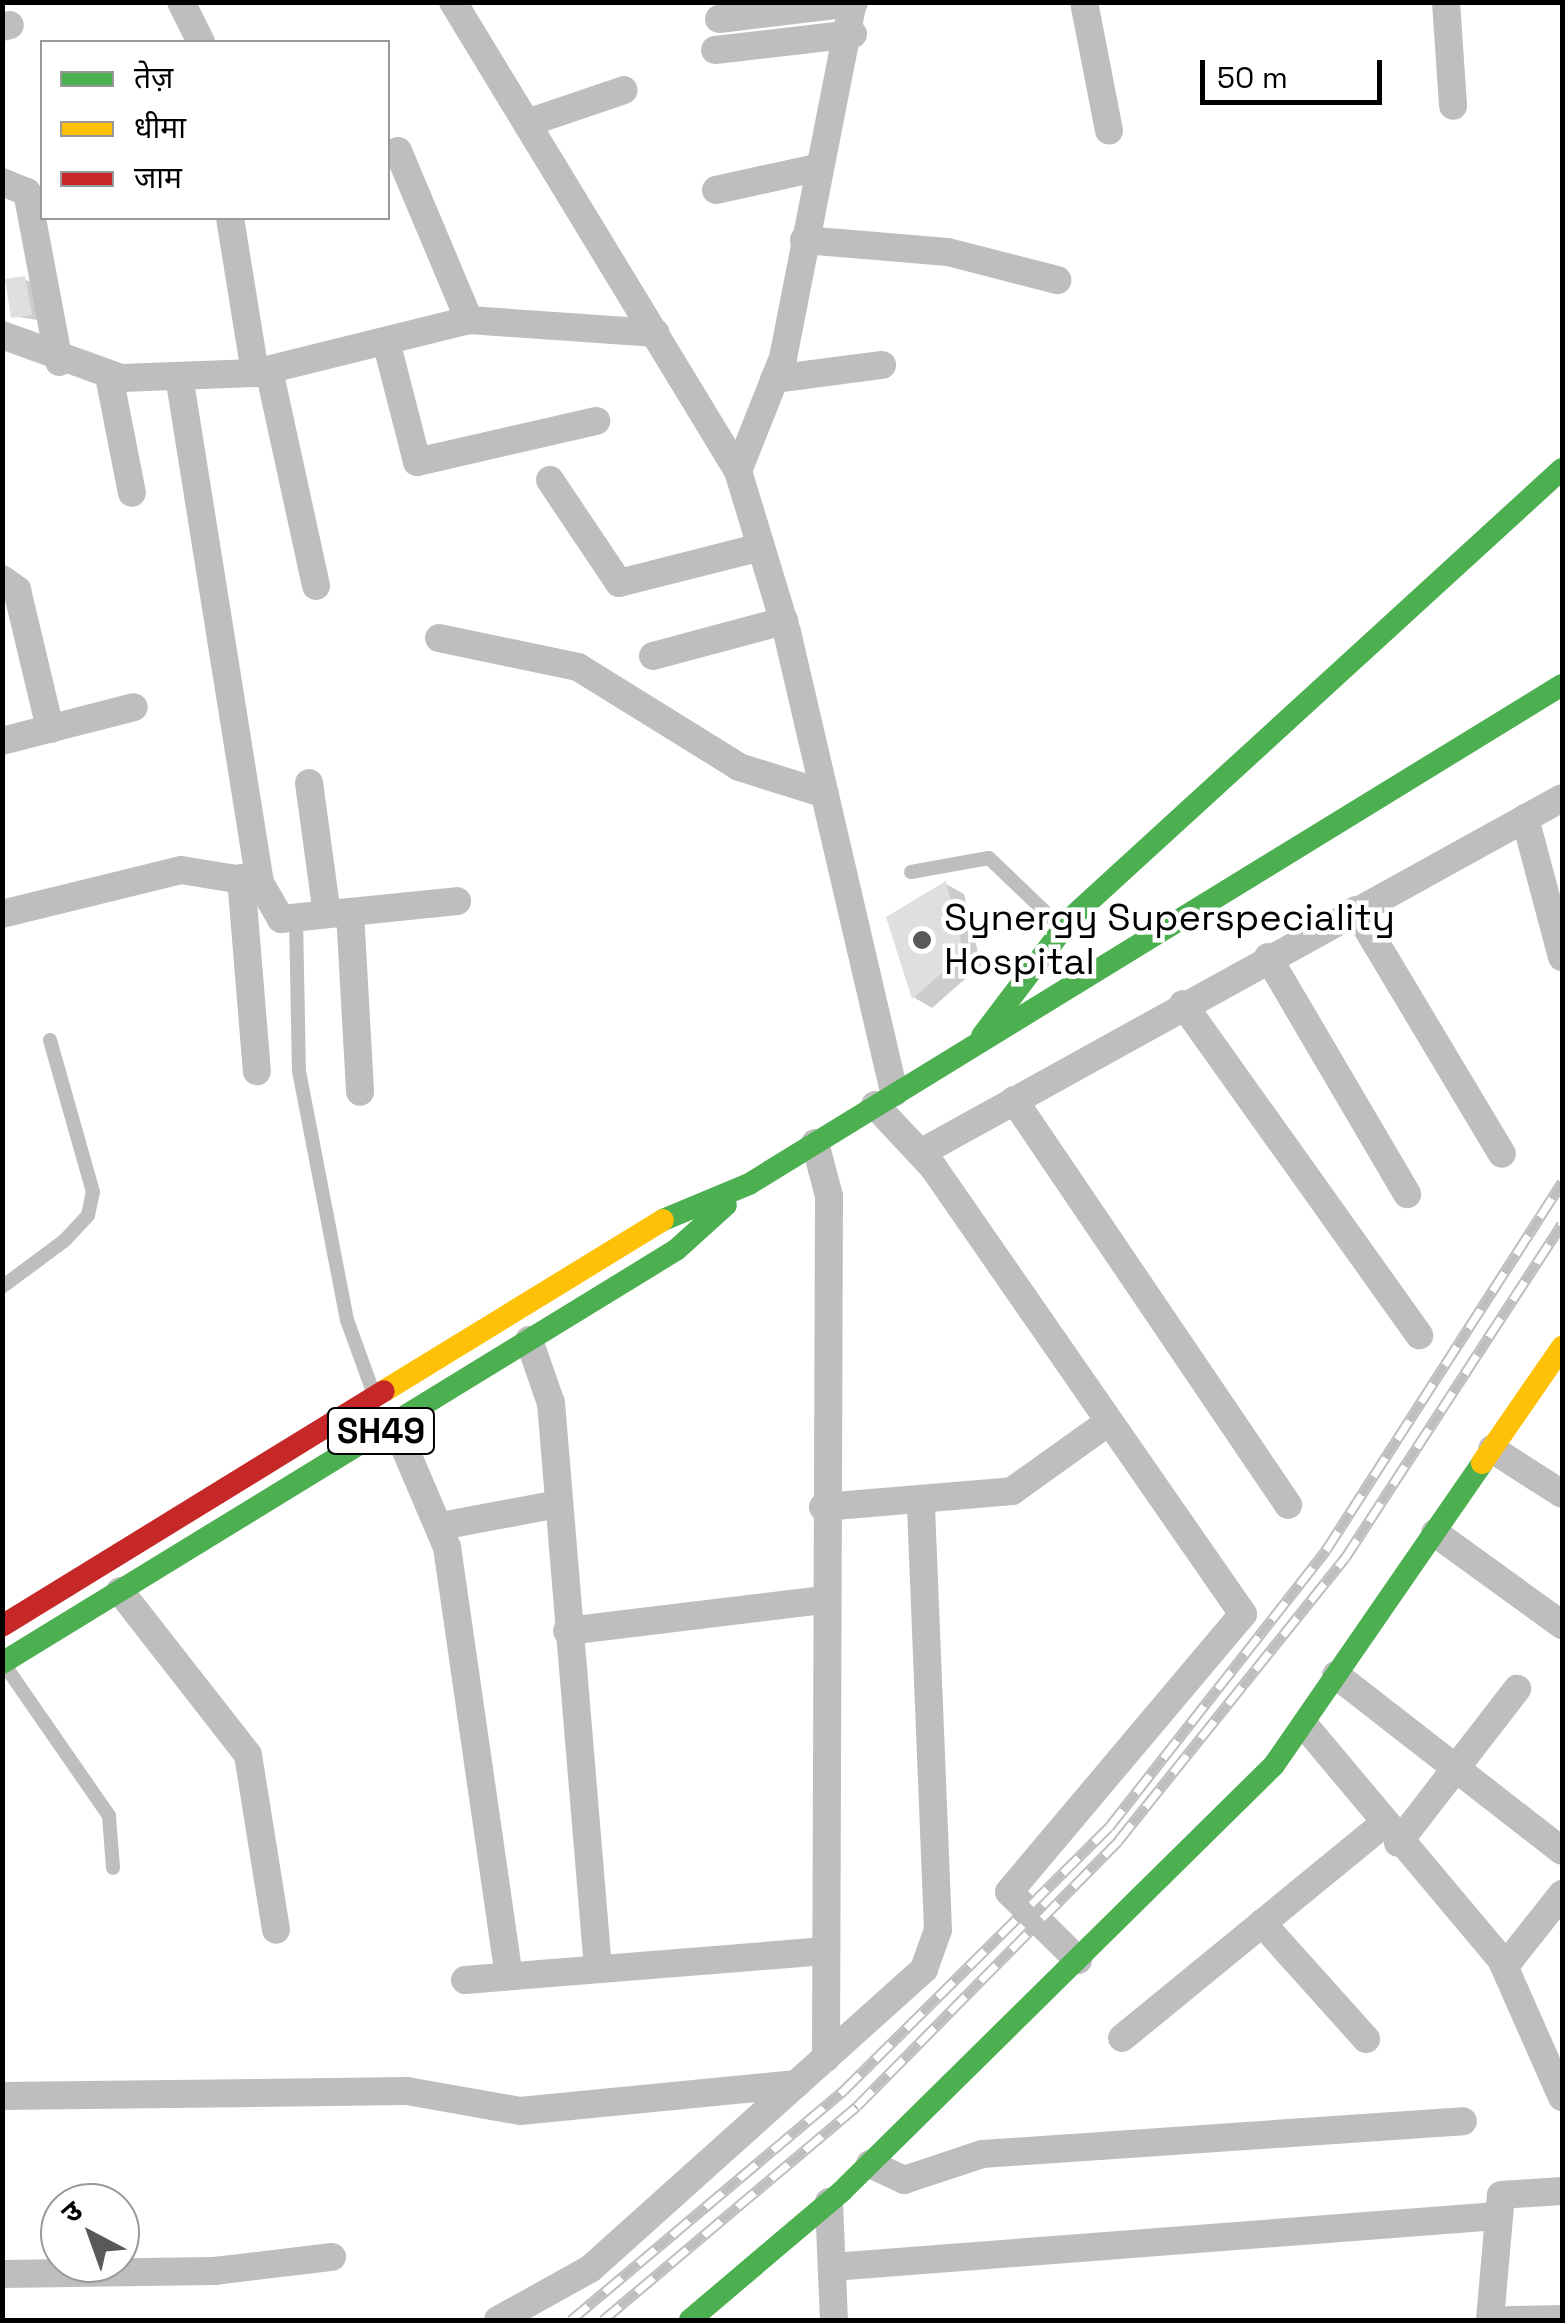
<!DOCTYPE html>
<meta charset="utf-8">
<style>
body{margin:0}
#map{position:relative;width:1565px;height:2323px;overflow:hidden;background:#fff;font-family:"Space Grotesk","Noto Sans Devanagari",sans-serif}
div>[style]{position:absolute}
.shadow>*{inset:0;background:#0003}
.building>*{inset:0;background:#dfdfdf}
.lane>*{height:14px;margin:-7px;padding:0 7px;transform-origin:7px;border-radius:7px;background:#bebebe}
.street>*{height:28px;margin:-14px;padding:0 14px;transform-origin:14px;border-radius:14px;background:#bebebe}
.fast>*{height:22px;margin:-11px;padding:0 11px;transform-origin:11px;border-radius:11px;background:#4caf50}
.slow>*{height:22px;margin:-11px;padding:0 11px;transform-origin:11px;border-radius:11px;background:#ffc107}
.jam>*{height:22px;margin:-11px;padding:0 11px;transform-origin:11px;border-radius:11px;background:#c62828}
.rail>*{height:11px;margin-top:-5.5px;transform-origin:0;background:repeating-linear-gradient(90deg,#fff 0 22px,#bebebe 0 44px);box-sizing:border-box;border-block:2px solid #bebebe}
.dots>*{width:28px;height:28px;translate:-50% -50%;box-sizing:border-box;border:5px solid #fff;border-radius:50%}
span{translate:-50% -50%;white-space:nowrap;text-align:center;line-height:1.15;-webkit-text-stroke:9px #fff;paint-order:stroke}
.shield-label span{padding:2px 8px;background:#fff;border:2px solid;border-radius:8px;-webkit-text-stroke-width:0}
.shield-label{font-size:35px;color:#000;font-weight:700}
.poi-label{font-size:38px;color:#000}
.left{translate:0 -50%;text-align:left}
.frame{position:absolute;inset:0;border:5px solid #000;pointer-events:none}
.legend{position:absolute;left:40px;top:40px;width:350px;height:180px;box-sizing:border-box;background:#fff;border:2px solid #999;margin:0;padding:12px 18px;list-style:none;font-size:30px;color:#000}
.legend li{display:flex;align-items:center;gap:20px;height:50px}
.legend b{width:50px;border:2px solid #999}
.north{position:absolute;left:40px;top:2183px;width:100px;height:100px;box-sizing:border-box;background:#fff;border:2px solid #999;border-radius:50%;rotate:319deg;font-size:28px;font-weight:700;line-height:40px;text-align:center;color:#000}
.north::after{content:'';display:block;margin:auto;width:35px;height:45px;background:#595959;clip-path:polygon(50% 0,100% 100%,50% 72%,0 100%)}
.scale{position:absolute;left:1200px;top:60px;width:182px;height:45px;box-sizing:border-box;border:5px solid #000;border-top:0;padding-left:12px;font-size:30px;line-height:35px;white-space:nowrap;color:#000;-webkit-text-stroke:8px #fff;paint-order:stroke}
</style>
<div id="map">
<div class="shadow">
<i style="clip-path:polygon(24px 279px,36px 285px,43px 321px,13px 316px)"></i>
<i style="clip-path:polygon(946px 884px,964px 894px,981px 965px,932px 1008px,915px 998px,889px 918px)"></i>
</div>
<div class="building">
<i style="clip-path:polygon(25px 276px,32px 315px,11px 318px,5px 279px)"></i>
<i style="clip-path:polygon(946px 881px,964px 954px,912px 999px,886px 917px)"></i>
</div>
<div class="lane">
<i style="left:911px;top:872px;width:79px;rotate:-10.2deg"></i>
<i style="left:989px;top:858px;width:100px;rotate:43.8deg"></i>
<i style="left:296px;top:917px;width:154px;rotate:88.9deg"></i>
<i style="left:299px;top:1071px;width:254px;rotate:79.1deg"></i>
<i style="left:347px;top:1320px;width:77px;rotate:70.1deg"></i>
<i style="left:2px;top:1287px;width:79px;rotate:-36.7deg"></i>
<i style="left:65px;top:1240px;width:34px;rotate:-47deg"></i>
<i style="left:88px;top:1215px;width:24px;rotate:-78deg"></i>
<i style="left:93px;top:1192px;width:158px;rotate:-105.8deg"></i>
<i style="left:6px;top:1667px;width:181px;rotate:55.3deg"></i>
<i style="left:109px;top:1816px;width:52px;rotate:85.6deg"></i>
</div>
<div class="street">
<i style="left:181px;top:2px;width:45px;rotate:63.4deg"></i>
<i style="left:453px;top:2px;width:549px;rotate:58.71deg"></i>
<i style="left:738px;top:471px;width:168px;rotate:73.1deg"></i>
<i style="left:787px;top:632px;width:473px;rotate:76.9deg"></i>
<i style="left:1084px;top:2px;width:131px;rotate:79deg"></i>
<i style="left:1446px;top:2px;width:104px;rotate:86.1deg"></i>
<i style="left:719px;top:19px;width:136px;rotate:-6.8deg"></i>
<i style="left:2px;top:27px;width:8px;rotate:-14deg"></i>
<i style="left:715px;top:50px;width:139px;rotate:-6.6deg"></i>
<i style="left:527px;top:123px;width:102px;rotate:-18.8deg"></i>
<i style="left:398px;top:151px;width:183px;rotate:67.2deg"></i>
<i style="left:2px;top:182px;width:27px;rotate:22deg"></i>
<i style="left:27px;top:192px;width:173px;rotate:79.3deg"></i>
<i style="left:716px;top:190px;width:102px;rotate:-12.4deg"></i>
<i style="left:230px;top:218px;width:157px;rotate:80.8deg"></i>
<i style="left:804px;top:240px;width:144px;rotate:4.8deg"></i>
<i style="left:948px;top:252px;width:113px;rotate:14.4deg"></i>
<i style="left:2px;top:335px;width:127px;rotate:19.9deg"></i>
<i style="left:121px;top:378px;width:134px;rotate:-2.1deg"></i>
<i style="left:255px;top:373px;width:220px;rotate:-13.9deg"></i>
<i style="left:469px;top:320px;width:187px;rotate:4deg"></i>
<i style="left:386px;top:341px;width:125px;rotate:75.6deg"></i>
<i style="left:417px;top:462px;width:184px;rotate:-12.9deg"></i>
<i style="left:269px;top:370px;width:221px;rotate:77.7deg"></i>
<i style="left:109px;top:376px;width:119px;rotate:78.9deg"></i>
<i style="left:179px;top:376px;width:513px;rotate:80.92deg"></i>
<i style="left:774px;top:379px;width:109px;rotate:-7.4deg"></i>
<i style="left:738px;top:471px;width:122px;rotate:-68.3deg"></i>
<i style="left:783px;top:358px;width:363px;rotate:-78.9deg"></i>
<i style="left:550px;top:480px;width:124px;rotate:56.2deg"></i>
<i style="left:619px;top:583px;width:146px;rotate:-14.2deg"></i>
<i style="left:2px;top:579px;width:19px;rotate:36deg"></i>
<i style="left:17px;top:590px;width:143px;rotate:76.6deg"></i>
<i style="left:439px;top:638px;width:142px;rotate:11.8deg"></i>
<i style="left:578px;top:667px;width:190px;rotate:31.8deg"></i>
<i style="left:739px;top:767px;width:90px;rotate:17.4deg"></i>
<i style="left:653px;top:656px;width:136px;rotate:-15deg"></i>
<i style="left:2px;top:741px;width:136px;rotate:-14.4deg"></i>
<i style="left:309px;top:783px;width:132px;rotate:82.2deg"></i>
<i style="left:1525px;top:818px;width:144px;rotate:75.1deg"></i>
<i style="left:241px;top:878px;width:194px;rotate:85.3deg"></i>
<i style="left:1356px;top:910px;width:284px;rotate:59.1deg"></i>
<i style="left:350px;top:912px;width:180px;rotate:86.8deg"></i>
<i style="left:2px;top:914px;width:184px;rotate:-13.8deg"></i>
<i style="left:181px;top:870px;width:80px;rotate:9.3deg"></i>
<i style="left:260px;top:883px;width:42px;rotate:59.7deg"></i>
<i style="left:281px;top:919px;width:177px;rotate:-5.8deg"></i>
<i style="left:1268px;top:957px;width:275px;rotate:59.6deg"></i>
<i style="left:1183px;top:1004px;width:407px;rotate:54.5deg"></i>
<i style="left:1014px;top:1100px;width:489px;rotate:55.9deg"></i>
<i style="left:875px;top:1105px;width:85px;rotate:46.9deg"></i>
<i style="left:933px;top:1167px;width:544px;rotate:55.26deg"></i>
<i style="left:1243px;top:1614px;width:363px;rotate:130.1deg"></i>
<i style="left:1009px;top:1892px;width:97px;rotate:44.6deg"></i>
<i style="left:815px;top:1143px;width:55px;rotate:75.2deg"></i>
<i style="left:829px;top:1196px;width:862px;rotate:90.2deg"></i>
<i style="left:922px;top:1152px;width:731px;rotate:-28.95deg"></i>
<i style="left:529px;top:1340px;width:67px;rotate:70.8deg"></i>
<i style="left:551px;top:1403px;width:568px;rotate:85.25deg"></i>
<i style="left:394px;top:1423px;width:135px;rotate:66.9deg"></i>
<i style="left:447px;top:1547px;width:433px;rotate:81.8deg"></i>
<i style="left:1492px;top:1449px;width:83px;rotate:32.7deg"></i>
<i style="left:823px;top:1507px;width:190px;rotate:-4.8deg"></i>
<i style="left:1012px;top:1491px;width:115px;rotate:-35.5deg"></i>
<i style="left:441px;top:1526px;width:119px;rotate:-10.6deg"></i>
<i style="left:1435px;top:1533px;width:157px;rotate:35.9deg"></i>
<i style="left:120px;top:1591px;width:208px;rotate:52deg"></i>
<i style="left:248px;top:1755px;width:177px;rotate:80.9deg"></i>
<i style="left:567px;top:1631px;width:259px;rotate:-6.9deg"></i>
<i style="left:1336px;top:1675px;width:286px;rotate:37.9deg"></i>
<i style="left:1306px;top:1727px;width:303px;rotate:50deg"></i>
<i style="left:1501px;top:1959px;width:151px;rotate:66.2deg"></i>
<i style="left:1398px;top:1843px;width:195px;rotate:-52.3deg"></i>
<i style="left:1262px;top:1923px;width:156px;rotate:48.1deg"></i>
<i style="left:1505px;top:1966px;width:92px;rotate:-51.6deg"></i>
<i style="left:465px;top:1980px;width:361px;rotate:-4.6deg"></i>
<i style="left:1122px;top:2038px;width:338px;rotate:-39.3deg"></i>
<i style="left:2px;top:2096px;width:405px;rotate:-0.7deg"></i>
<i style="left:407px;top:2091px;width:115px;rotate:10deg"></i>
<i style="left:520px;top:2111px;width:278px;rotate:-5.6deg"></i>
<i style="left:870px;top:2164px;width:38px;rotate:25deg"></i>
<i style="left:904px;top:2180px;width:82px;rotate:-18.4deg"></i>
<i style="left:982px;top:2154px;width:482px;rotate:-3.9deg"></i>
<i style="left:829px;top:2202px;width:118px;rotate:87.6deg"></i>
<i style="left:832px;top:2267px;width:667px;rotate:-4.39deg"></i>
<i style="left:2px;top:2274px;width:212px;rotate:-0.8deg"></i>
<i style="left:214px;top:2271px;width:119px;rotate:-6.8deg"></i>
<i style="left:498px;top:2320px;width:105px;rotate:-29deg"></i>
<i style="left:590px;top:2269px;width:449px;rotate:-41.9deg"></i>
<i style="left:924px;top:1969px;width:41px;rotate:-70.3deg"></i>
<i style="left:938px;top:1930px;width:429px;rotate:-92.3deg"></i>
<i style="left:1490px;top:2320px;width:125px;rotate:-85deg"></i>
<i style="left:1501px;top:2195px;width:61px;rotate:-3.8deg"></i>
<i style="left:1510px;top:2320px;width:52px;rotate:-1.1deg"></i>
</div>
<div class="fast">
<i style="left:982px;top:1036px;width:149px;rotate:-52.9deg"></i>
<i style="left:1072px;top:917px;width:664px;rotate:-42.44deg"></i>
<i style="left:663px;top:1220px;width:93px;rotate:-22.7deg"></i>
<i style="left:749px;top:1184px;width:954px;rotate:-31.54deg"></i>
<i style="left:2px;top:1663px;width:790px;rotate:-31.5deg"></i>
<i style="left:676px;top:1250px;width:67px;rotate:-42deg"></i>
<i style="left:690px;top:2320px;width:199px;rotate:-40.3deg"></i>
<i style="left:842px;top:2191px;width:607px;rotate:-44.6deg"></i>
<i style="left:1274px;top:1765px;width:367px;rotate:-55.4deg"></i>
</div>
<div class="slow">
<i style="left:384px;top:1391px;width:327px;rotate:-31.5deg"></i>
<i style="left:1482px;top:1463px;width:141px;rotate:-55.4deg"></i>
</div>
<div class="jam">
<i style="left:2px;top:1626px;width:448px;rotate:-31.6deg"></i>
</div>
<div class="rail">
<i style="left:571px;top:2320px;width:357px;rotate:-40.1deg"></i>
<i style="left:844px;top:2090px;width:373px;rotate:-44.8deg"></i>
<i style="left:1109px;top:1827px;width:352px;rotate:-51.9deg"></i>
<i style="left:1326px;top:1550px;width:437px;rotate:-57.3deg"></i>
<i style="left:603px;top:2320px;width:332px;rotate:-40.1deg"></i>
<i style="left:857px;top:2106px;width:372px;rotate:-45.4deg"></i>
<i style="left:1118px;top:1841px;width:363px;rotate:-51.3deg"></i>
<i style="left:1345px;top:1558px;width:398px;rotate:-57deg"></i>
</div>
<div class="dots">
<i style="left:922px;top:940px;background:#595959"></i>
</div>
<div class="shield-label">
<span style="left:381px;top:1431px">SH49</span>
</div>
<div class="poi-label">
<span class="left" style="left:944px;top:940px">Synergy Superspeciality<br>Hospital</span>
</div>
<div class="frame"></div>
<ul class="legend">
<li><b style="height:12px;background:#4caf50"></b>तेज़</li>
<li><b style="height:12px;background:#ffc107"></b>धीमा</li>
<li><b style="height:12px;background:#c62828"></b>जाम</li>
</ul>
<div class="north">उ</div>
<div class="scale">50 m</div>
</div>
